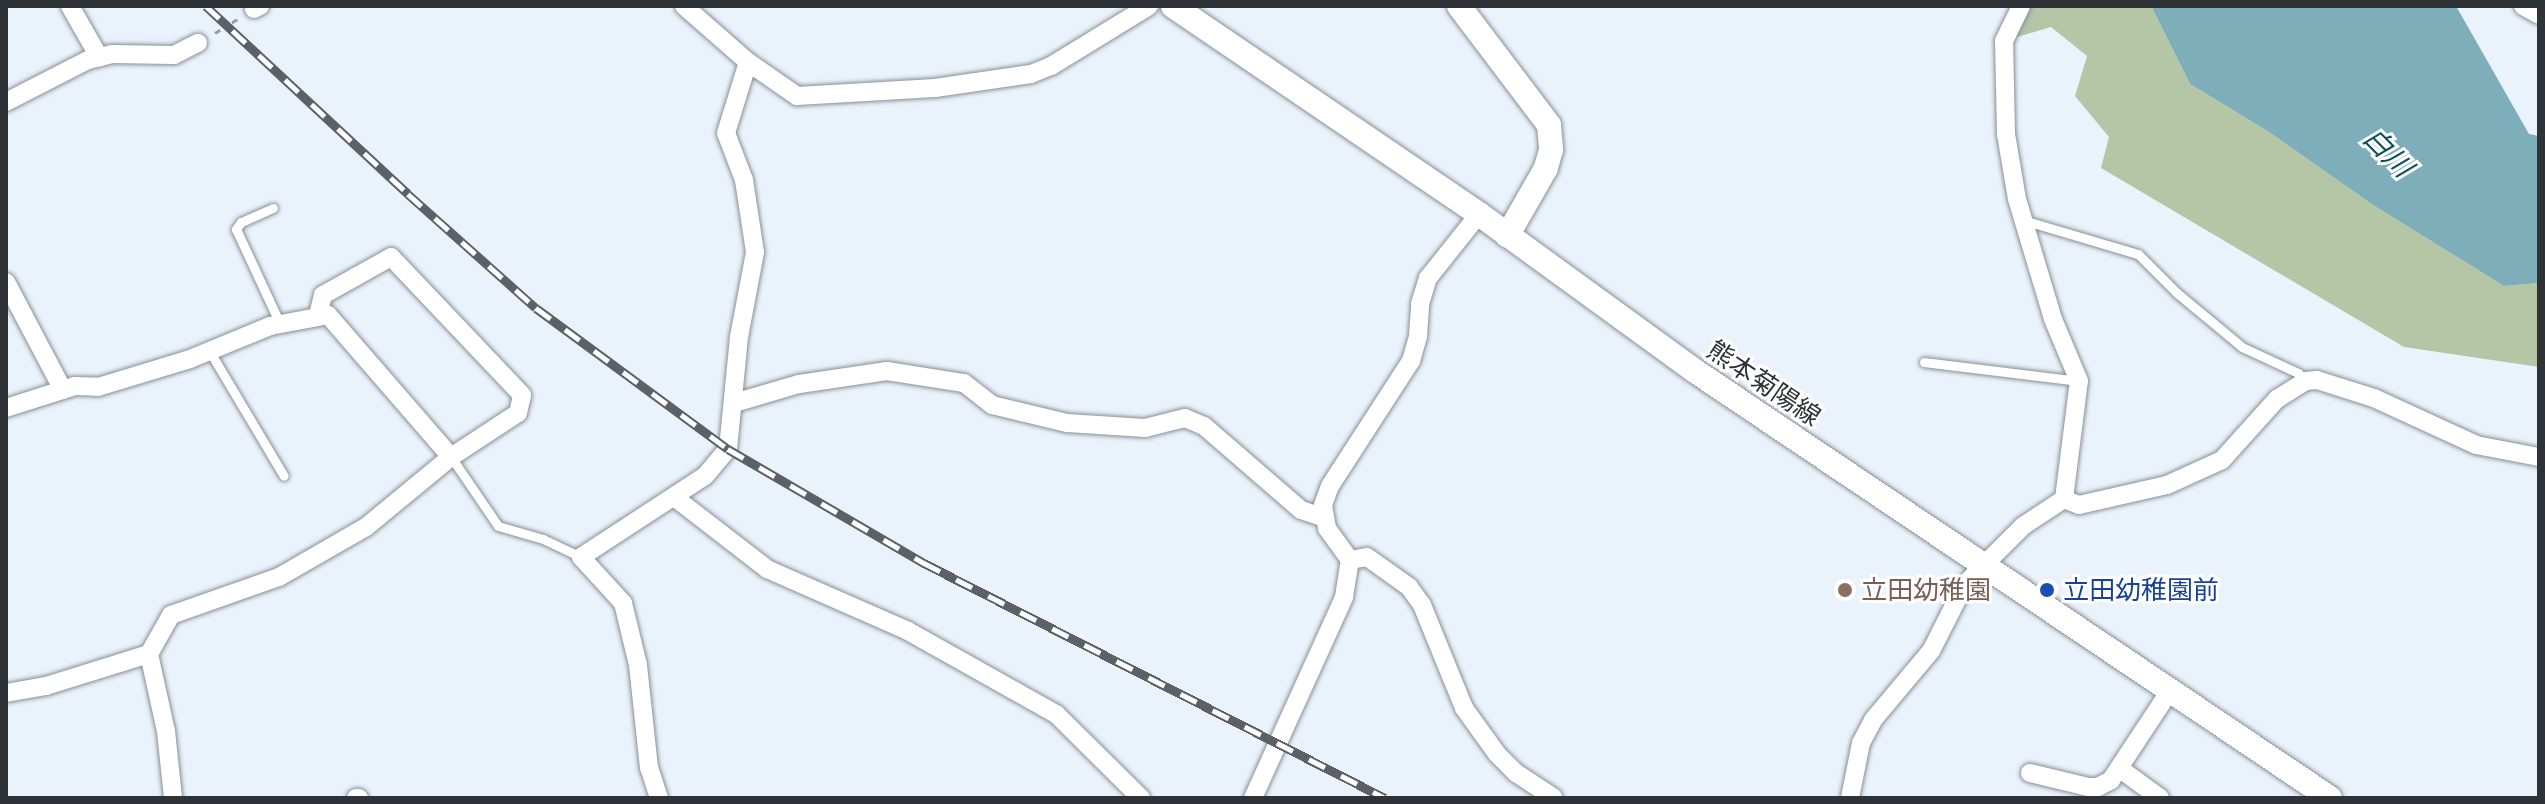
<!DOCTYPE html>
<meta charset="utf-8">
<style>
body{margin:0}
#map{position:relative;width:2545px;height:804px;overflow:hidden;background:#eaf3fc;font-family:"IBM Plex Serif","Noto Sans JP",serif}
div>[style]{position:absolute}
.green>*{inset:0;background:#b5c6a6}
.water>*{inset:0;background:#7eaeb9}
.path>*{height:3px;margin-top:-1.5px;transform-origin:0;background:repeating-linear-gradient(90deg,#959ca2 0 6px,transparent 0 10px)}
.roads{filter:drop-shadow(0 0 2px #878f97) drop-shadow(0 0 2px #878f97)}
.lane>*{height:9px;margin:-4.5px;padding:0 4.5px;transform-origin:4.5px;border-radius:4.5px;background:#fff}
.street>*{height:18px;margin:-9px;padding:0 9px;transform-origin:9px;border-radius:9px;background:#fff}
.secondary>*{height:24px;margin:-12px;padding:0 12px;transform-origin:12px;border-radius:12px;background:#fff}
.rail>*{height:9px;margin-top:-4.5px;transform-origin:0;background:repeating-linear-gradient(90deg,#fff 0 18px,#5d6167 0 36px);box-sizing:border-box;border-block:2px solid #5d6167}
.dots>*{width:22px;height:22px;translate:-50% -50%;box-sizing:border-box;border:4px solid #fff;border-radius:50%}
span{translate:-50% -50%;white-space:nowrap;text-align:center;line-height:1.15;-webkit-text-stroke:6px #fff;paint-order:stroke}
.street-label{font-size:26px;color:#2f3236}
.education-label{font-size:26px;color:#785e54}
.left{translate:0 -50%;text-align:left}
.transit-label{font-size:26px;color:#164399}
.water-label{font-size:28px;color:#08505c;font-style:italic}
.frame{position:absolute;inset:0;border:8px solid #2f3236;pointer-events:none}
</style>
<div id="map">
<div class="green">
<i style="clip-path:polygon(2021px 6px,2151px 6px,2190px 84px,2269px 132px,2373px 205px,2504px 286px,2539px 283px,2539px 367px,2404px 347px,2101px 168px,2109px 137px,2075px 96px,2087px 56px,2051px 27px,2004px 41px)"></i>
</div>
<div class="water">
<i style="clip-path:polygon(2151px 6px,2456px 6px,2529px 134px,2539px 136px,2539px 283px,2504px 286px,2373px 205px,2269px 132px,2190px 84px)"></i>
</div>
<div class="path">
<i style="left:215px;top:33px;width:28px;rotate:-32deg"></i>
</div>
<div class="roads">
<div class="lane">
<i style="left:273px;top:208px;width:35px;rotate:156deg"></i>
<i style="left:241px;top:222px;width:9px;rotate:126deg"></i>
<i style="left:236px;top:229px;width:105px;rotate:65.1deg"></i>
<i style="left:2023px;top:220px;width:120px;rotate:16.5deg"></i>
<i style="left:2138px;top:254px;width:55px;rotate:45deg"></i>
<i style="left:2177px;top:293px;width:85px;rotate:39.7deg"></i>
<i style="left:2242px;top:347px;width:62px;rotate:24.9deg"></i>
<i style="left:2298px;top:373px;width:11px;rotate:45deg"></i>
<i style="left:210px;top:352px;width:144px;rotate:59.2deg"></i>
<i style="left:1924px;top:362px;width:156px;rotate:7deg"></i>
<i style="left:451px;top:457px;width:83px;rotate:55.7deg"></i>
<i style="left:498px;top:526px;width:47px;rotate:16.1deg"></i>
<i style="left:543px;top:539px;width:42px;rotate:25.3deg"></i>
</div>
<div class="street">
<i style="left:70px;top:6px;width:59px;rotate:60.4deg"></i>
<i style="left:684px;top:6px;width:85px;rotate:41.2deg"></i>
<i style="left:748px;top:62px;width:60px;rotate:34.8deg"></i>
<i style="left:797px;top:96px;width:138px;rotate:-3.3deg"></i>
<i style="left:935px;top:88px;width:97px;rotate:-8.3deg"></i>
<i style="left:1031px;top:74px;width:22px;rotate:-22deg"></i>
<i style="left:1051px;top:66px;width:115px;rotate:-31.5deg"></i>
<i style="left:2523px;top:6px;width:18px;rotate:29deg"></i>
<i style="left:254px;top:9px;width:7px;rotate:-27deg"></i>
<i style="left:6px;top:102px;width:92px;rotate:-27.1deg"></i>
<i style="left:88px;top:60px;width:25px;rotate:-14deg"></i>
<i style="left:112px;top:54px;width:62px;rotate:0.9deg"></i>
<i style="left:174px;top:55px;width:27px;rotate:-27deg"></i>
<i style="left:6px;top:282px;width:122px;rotate:62.2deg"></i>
<i style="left:734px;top:403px;width:68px;rotate:-16.3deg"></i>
<i style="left:799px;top:384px;width:89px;rotate:-8.4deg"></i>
<i style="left:887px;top:371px;width:78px;rotate:8.9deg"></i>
<i style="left:964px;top:383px;width:36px;rotate:38deg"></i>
<i style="left:992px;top:405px;width:77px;rotate:13.5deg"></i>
<i style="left:1067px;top:423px;width:78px;rotate:3.7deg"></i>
<i style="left:1145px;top:428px;width:41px;rotate:-14deg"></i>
<i style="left:1185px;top:418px;width:21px;rotate:23deg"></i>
<i style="left:1204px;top:426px;width:128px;rotate:40.9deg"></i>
<i style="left:1301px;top:510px;width:23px;rotate:18deg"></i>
<i style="left:6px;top:408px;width:72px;rotate:-17.7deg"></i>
<i style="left:75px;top:386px;width:23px;rotate:2deg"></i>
<i style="left:98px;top:387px;width:96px;rotate:-16.9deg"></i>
<i style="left:190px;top:359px;width:87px;rotate:-22.4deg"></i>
<i style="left:270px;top:326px;width:59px;rotate:-10.7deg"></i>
<i style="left:328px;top:315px;width:188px;rotate:49.1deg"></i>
<i style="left:674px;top:497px;width:118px;rotate:37.7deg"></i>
<i style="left:767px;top:569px;width:154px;rotate:23.7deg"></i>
<i style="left:908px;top:631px;width:170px;rotate:29.3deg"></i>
<i style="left:1056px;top:714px;width:120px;rotate:44.7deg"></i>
<i style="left:2064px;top:499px;width:16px;rotate:22deg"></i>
<i style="left:2079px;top:505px;width:90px;rotate:-12.8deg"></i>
<i style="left:2167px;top:485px;width:60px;rotate:-24.4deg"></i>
<i style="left:2222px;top:460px;width:82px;rotate:-48deg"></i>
<i style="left:2277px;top:399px;width:34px;rotate:-32deg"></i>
<i style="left:2306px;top:381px;width:11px;rotate:-5deg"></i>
<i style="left:2317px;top:380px;width:60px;rotate:17.5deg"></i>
<i style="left:2374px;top:398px;width:112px;rotate:24.7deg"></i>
<i style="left:2476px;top:445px;width:64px;rotate:10.8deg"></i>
<i style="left:1350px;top:560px;width:17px;rotate:-10deg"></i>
<i style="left:1367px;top:557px;width:52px;rotate:35.5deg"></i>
<i style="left:1409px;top:587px;width:22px;rotate:54deg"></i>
<i style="left:1422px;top:605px;width:111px;rotate:67.8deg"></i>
<i style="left:1464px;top:708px;width:57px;rotate:54.3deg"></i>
<i style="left:1497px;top:754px;width:27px;rotate:45deg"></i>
<i style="left:1516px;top:773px;width:45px;rotate:33.3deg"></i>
<i style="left:149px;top:654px;width:79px;rotate:77.6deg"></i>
<i style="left:166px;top:731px;width:67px;rotate:84deg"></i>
<i style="left:6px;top:693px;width:41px;rotate:-9.9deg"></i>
<i style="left:46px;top:686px;width:108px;rotate:-17.3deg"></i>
<i style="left:149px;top:654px;width:45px;rotate:-60.6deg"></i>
<i style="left:171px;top:615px;width:114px;rotate:-19.4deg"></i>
<i style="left:279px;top:577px;width:100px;rotate:-29.9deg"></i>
<i style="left:366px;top:527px;width:110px;rotate:-39.5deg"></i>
<i style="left:451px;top:457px;width:80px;rotate:-33.3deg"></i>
<i style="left:518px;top:413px;width:18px;rotate:-77deg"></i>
<i style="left:522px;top:395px;width:190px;rotate:-133.5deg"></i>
<i style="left:391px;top:257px;width:78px;rotate:150.8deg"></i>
<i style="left:323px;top:295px;width:21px;rotate:104deg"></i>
<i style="left:2119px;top:768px;width:51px;rotate:36.2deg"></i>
<i style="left:2030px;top:773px;width:60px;rotate:13.6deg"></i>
<i style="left:2088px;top:787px;width:10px"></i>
<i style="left:2098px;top:787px;width:15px;rotate:-28deg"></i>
<i style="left:2111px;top:780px;width:105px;rotate:-56.6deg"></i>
<i style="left:356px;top:798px;width:3px"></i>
<i style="left:659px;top:798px;width:32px;rotate:-108deg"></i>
<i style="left:649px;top:768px;width:104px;rotate:-96.1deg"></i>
<i style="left:638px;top:665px;width:64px;rotate:-103.6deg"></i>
<i style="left:623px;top:603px;width:62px;rotate:-132.4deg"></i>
<i style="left:581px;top:557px;width:148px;rotate:-33.2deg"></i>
<i style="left:705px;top:476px;width:35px;rotate:-50deg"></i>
<i style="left:728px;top:449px;width:113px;rotate:-84.4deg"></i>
<i style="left:739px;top:337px;width:86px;rotate:-79.3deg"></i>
<i style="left:755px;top:252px;width:73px;rotate:-98.7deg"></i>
<i style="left:744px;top:180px;width:50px;rotate:-111deg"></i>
<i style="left:726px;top:133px;width:74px;rotate:-72.8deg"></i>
<i style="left:1253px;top:798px;width:221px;rotate:-65.6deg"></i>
<i style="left:1344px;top:597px;width:37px;rotate:-81deg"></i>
<i style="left:1350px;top:560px;width:39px;rotate:-126deg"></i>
<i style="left:1327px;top:528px;width:23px;rotate:-100deg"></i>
<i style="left:1323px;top:505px;width:20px;rotate:-70deg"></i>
<i style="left:1330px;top:486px;width:149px;rotate:-57.1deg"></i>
<i style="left:1411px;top:361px;width:26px;rotate:-74deg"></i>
<i style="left:1418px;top:336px;width:32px;rotate:-86deg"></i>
<i style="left:1420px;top:304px;width:27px;rotate:-73deg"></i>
<i style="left:1428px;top:278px;width:82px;rotate:-51.4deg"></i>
<i style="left:1850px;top:798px;width:56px;rotate:-78.7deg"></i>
<i style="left:1861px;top:743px;width:26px;rotate:-62deg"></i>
<i style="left:1873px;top:720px;width:90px;rotate:-50deg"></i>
<i style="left:1931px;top:651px;width:75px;rotate:-63.1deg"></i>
<i style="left:1965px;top:584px;width:82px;rotate:-45deg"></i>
<i style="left:2023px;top:526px;width:49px;rotate:-33.4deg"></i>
<i style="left:2064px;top:499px;width:119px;rotate:-82.8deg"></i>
<i style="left:2079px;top:381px;width:67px;rotate:-112.8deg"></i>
<i style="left:2053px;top:319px;width:125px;rotate:-106.7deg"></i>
<i style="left:2017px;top:199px;width:66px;rotate:-99.6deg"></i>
<i style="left:2006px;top:134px;width:93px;rotate:-91.2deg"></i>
<i style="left:2004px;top:41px;width:39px;rotate:-64deg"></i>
</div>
<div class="secondary">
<i style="left:1173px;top:6px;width:370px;rotate:34.2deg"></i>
<i style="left:1479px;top:214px;width:267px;rotate:36deg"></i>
<i style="left:1695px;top:371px;width:765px;rotate:33.92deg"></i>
<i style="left:1459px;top:6px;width:149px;rotate:52.9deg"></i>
<i style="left:1549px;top:125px;width:25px;rotate:85deg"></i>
<i style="left:1551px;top:150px;width:19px;rotate:106deg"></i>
<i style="left:1546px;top:168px;width:78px;rotate:119.8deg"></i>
</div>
</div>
<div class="rail">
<i style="left:206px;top:6px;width:276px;rotate:42.9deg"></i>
<i style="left:408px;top:194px;width:171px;rotate:41.7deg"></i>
<i style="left:536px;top:308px;width:238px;rotate:36.3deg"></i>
<i style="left:728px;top:449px;width:227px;rotate:30.2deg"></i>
<i style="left:924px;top:563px;width:517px;rotate:27.01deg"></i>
</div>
<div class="dots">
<i style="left:1845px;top:590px;background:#8d6e63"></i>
<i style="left:2047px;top:590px;background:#1a4fb4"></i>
</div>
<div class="street-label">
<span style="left:1764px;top:383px;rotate:34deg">熊本菊陽線</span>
</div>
<div class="education-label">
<span class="left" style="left:1861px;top:590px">立田幼稚園</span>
</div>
<div class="transit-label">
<span class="left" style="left:2063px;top:590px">立田幼稚園前</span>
</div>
<div class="water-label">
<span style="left:2388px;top:152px;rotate:45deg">白川</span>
</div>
<div class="frame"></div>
</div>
